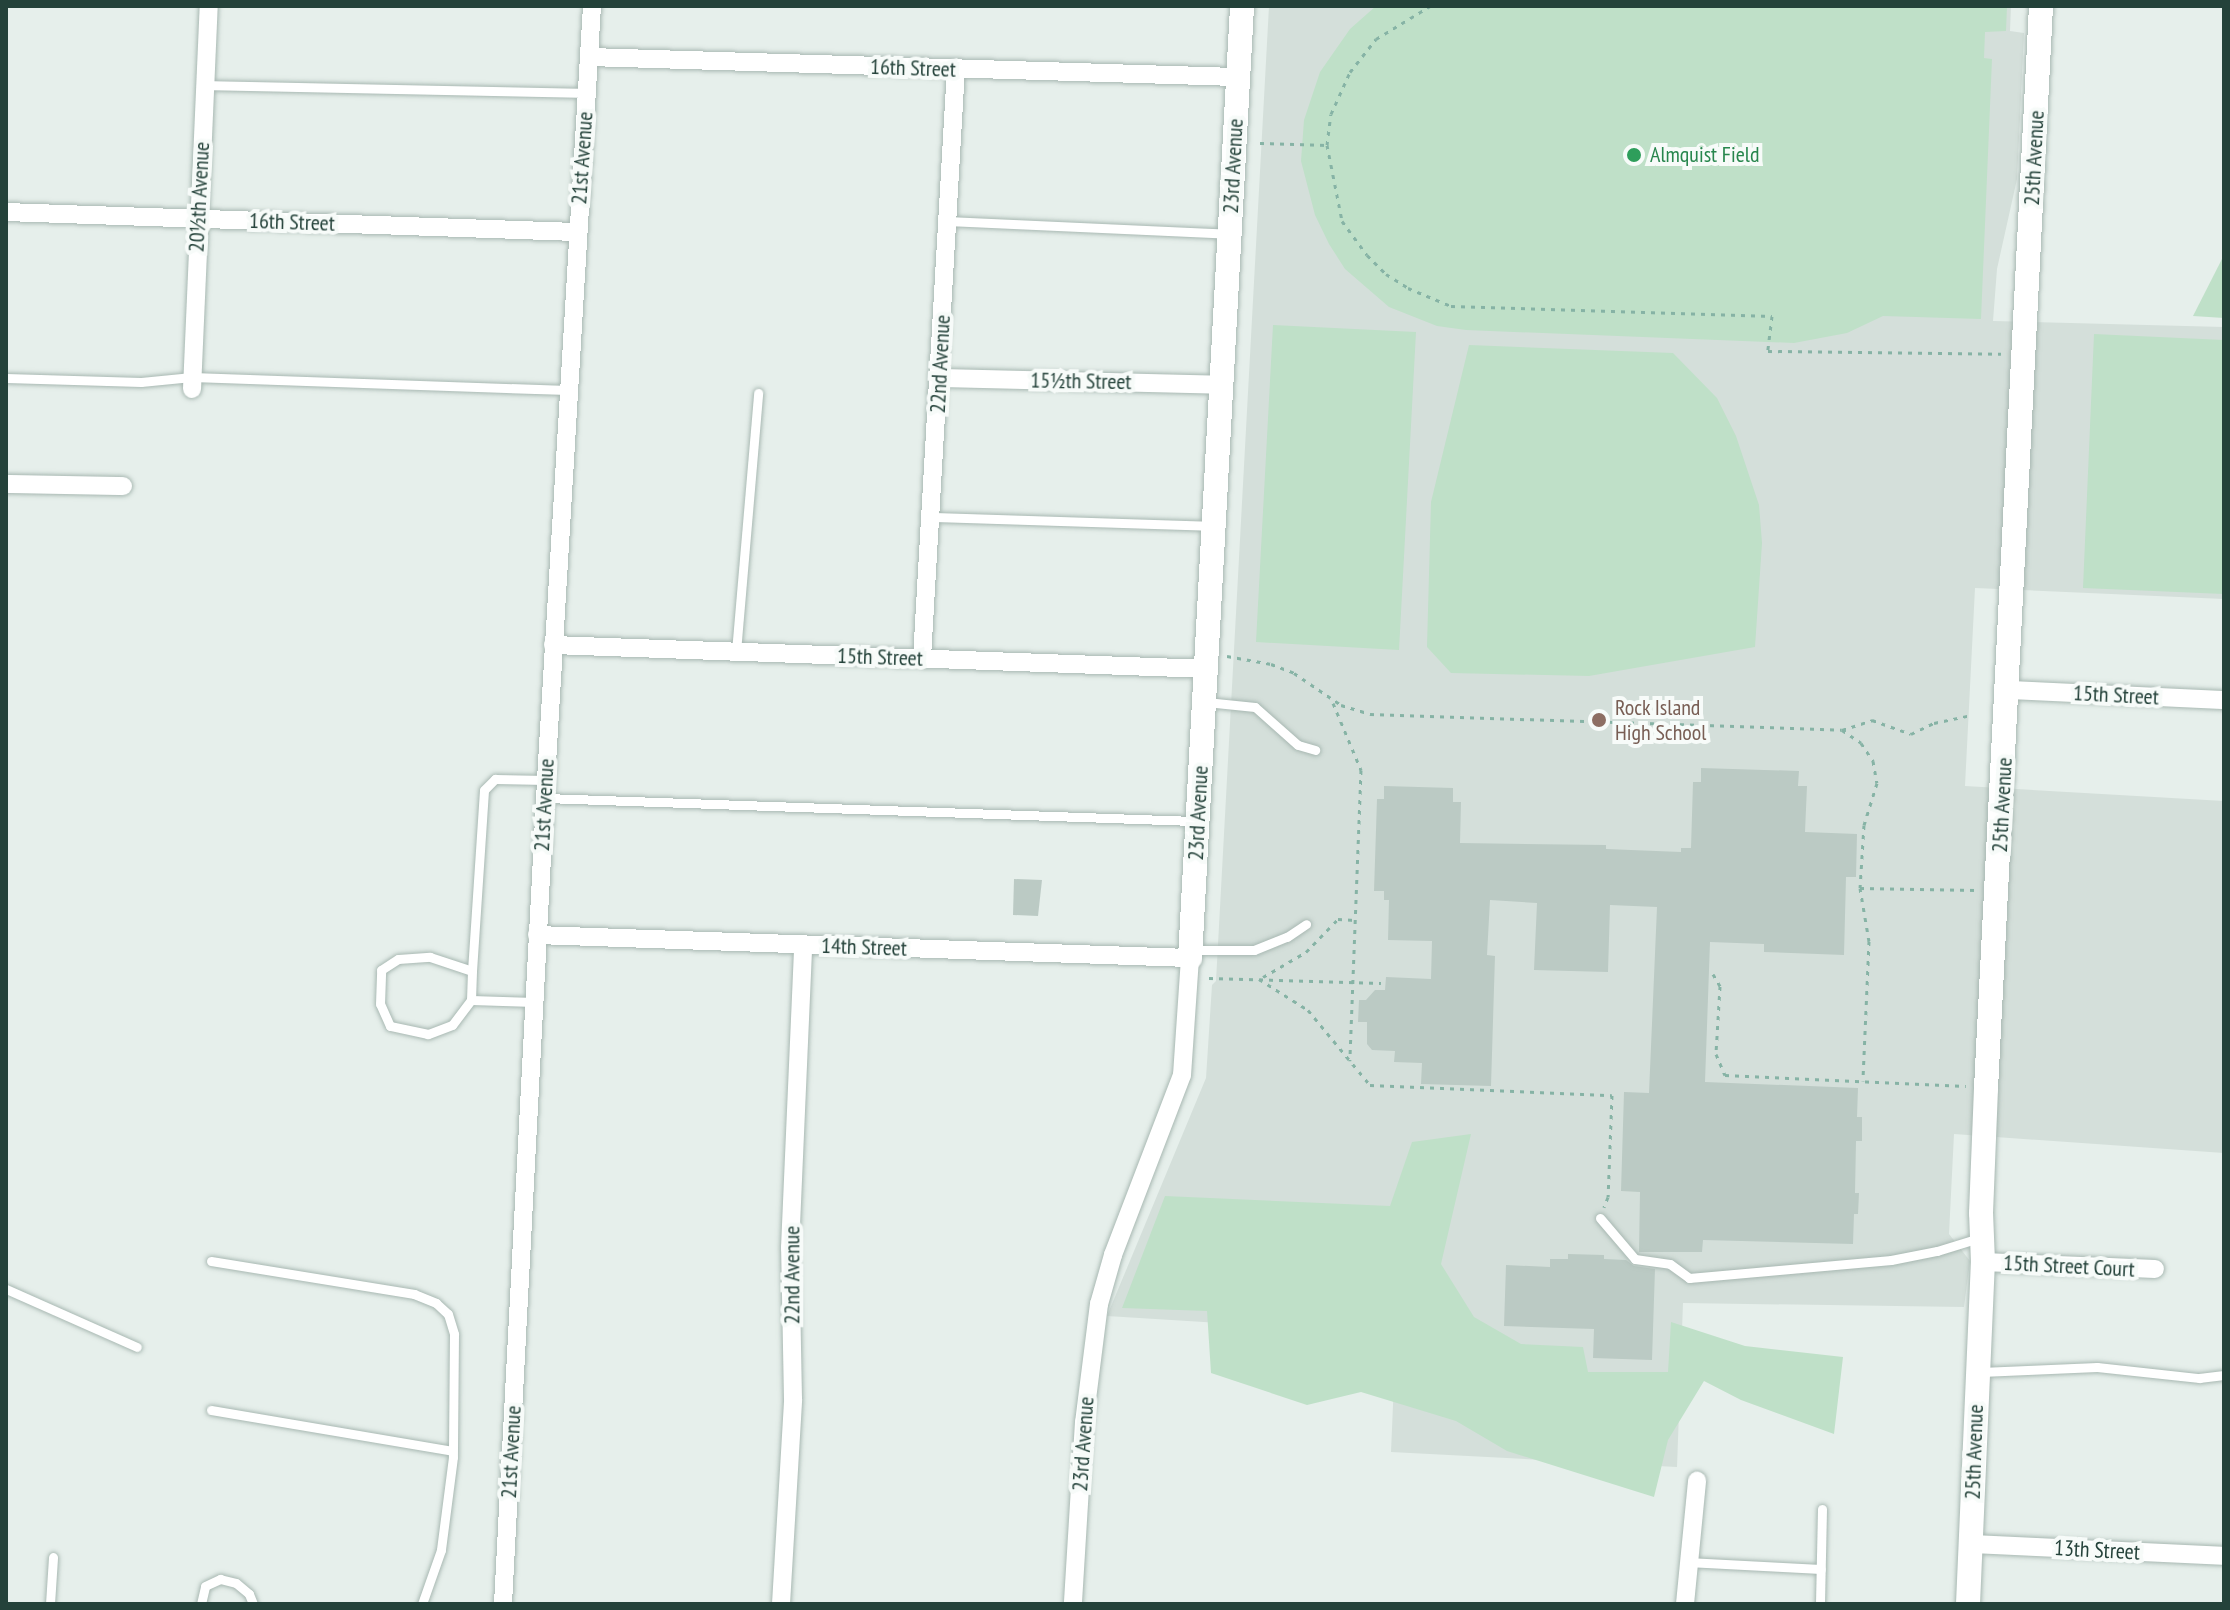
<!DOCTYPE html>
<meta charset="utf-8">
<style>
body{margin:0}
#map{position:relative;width:2230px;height:1610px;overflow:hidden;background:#e6efeb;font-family:"PT Sans Narrow",sans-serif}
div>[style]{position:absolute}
.built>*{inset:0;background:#d4dfda}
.green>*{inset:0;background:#bfe0c8}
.building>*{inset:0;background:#bbcac4}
.path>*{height:3px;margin-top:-1.5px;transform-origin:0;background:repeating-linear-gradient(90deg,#86b3a5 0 4px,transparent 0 10px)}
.roads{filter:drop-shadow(0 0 2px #a8b8b2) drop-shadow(0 0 2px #a8b8b2)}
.lane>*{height:9px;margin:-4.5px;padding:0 4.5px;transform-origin:4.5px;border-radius:4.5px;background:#fff}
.street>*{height:18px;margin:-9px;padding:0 9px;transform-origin:9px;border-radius:9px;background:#fff}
.secondary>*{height:24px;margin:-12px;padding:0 12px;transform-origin:12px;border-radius:12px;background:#fff}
.dots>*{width:22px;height:22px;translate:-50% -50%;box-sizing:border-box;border:4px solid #f7fbf9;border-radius:50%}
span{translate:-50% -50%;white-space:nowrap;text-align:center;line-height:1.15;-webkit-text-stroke:8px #f7fbf9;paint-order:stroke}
.street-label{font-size:22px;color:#24423a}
.leisure-label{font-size:22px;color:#27864d}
.left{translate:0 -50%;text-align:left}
.education-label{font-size:22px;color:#785e54}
.frame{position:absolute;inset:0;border:8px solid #24423a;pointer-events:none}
</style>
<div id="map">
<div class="built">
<i style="clip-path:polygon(1269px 6px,2011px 6px,2010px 31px,2024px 33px,2017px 179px,1997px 269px,1993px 321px,2224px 327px,2224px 599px,1975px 588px,1965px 786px,2224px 801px,2224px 1153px,1954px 1134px,1949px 1234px,1970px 1261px,1964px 1307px,1683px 1303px,1677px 1467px,1391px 1452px,1396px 1334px,1107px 1316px,1206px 1078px,1212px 985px,1216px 981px)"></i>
</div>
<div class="green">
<i style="clip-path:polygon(1376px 6px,2007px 6px,2006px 31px,1985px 32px,1984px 58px,1992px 59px,1981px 319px,1883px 316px,1847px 333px,1794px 343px,1466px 330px,1437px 326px,1389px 307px,1345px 269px,1329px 244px,1315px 215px,1301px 161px,1304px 120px,1320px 72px,1350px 29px)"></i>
<i style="clip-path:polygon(2224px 255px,2224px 318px,2193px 316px)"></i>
<i style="clip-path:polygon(1273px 325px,1416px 332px,1399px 650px,1256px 642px)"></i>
<i style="clip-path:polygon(2094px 334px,2224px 340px,2224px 594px,2083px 588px)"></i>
<i style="clip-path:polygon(1469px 345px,1673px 353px,1717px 398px,1736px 436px,1759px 505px,1762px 543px,1755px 647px,1589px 676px,1451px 673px,1427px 647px,1431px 502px)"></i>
<i style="clip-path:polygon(1471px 1134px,1441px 1264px,1474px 1317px,1521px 1344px,1583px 1347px,1588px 1372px,1668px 1372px,1671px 1322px,1745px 1346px,1843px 1357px,1834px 1434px,1741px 1400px,1704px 1381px,1668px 1440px,1654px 1497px,1507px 1451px,1456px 1421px,1361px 1392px,1307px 1405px,1211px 1373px,1207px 1311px,1122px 1308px,1165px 1196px,1390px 1206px,1412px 1142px)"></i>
</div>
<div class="building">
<i style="clip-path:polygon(1701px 768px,1799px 771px,1798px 786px,1807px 786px,1805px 832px,1857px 834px,1856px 877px,1846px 877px,1844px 955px,1764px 952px,1764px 944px,1710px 942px,1705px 1082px,1858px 1088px,1857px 1117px,1862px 1117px,1862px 1141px,1856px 1141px,1855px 1193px,1859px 1193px,1858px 1214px,1854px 1214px,1853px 1244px,1703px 1240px,1702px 1252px,1639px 1252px,1640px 1192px,1621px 1191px,1624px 1092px,1649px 1093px,1657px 907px,1610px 905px,1608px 972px,1534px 970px,1537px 903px,1490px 900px,1487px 955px,1495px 956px,1491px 1086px,1421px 1084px,1422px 1063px,1394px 1062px,1395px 1051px,1372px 1050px,1367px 1044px,1367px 1022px,1358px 1022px,1359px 1000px,1366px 1000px,1375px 990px,1385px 990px,1386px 977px,1431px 979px,1432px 941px,1388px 940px,1389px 900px,1384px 900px,1384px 891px,1374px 891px,1377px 799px,1384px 799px,1384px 786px,1453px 788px,1453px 802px,1461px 802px,1460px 843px,1606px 845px,1606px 849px,1681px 852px,1681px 848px,1691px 848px,1693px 782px,1701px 782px)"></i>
<i style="clip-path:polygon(1014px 879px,1042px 880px,1038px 916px,1013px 915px)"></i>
<i style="clip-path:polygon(1568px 1254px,1604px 1255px,1604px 1259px,1626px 1260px,1634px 1266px,1655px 1269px,1652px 1360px,1593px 1358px,1594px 1329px,1504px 1326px,1506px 1265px,1550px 1267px,1550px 1259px,1568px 1259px)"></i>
</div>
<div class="path">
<i style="left:1260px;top:143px;width:67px;rotate:1.7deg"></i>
<i style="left:1327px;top:145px;width:77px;rotate:78.8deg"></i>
<i style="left:1342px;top:221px;width:42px;rotate:53.7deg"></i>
<i style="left:1367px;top:255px;width:27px;rotate:45deg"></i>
<i style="left:1386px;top:274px;width:26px;rotate:32deg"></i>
<i style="left:1408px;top:288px;width:47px;rotate:22.7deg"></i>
<i style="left:1451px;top:306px;width:321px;rotate:1.8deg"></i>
<i style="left:1772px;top:316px;width:35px;rotate:97deg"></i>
<i style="left:1768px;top:351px;width:233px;rotate:0.7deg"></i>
<i style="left:1327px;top:145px;width:31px;rotate:-83deg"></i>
<i style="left:1331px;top:114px;width:46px;rotate:-65.7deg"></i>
<i style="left:1350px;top:72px;width:42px;rotate:-51.8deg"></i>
<i style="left:1376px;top:39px;width:63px;rotate:-31.4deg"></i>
<i style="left:1227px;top:656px;width:45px;rotate:10.3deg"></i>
<i style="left:1271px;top:664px;width:25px;rotate:21deg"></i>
<i style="left:1294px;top:673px;width:57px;rotate:34.2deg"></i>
<i style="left:1341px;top:705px;width:30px;rotate:17deg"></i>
<i style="left:1370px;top:714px;width:472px;rotate:1.9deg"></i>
<i style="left:1842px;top:730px;width:32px;rotate:-18deg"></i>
<i style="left:1872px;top:720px;width:41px;rotate:19.7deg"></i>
<i style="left:1911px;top:734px;width:25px;rotate:-26deg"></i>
<i style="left:1934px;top:723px;width:39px;rotate:-12deg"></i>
<i style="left:1333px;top:703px;width:73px;rotate:67.3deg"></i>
<i style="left:1361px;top:770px;width:291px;rotate:92.2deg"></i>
<i style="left:1842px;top:730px;width:23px;rotate:34deg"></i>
<i style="left:1861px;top:743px;width:22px;rotate:56deg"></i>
<i style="left:1873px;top:761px;width:22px;rotate:80deg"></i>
<i style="left:1877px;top:783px;width:44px;rotate:107.2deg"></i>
<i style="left:1864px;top:825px;width:63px;rotate:93.6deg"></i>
<i style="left:1860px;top:888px;width:54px;rotate:80.4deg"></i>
<i style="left:1869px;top:941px;width:140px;rotate:92.5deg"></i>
<i style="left:1860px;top:888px;width:116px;rotate:1deg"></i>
<i style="left:1713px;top:974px;width:14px;rotate:60deg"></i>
<i style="left:1720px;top:986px;width:68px;rotate:93.4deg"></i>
<i style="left:1716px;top:1054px;width:23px;rotate:67deg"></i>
<i style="left:1725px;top:1075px;width:241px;rotate:2.6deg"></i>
<i style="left:1263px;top:977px;width:50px;rotate:-30.2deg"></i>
<i style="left:1306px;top:952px;width:46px;rotate:-45.9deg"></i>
<i style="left:1338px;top:919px;width:17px;rotate:3deg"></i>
<i style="left:1209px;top:978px;width:172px;rotate:1.7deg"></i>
<i style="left:1259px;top:979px;width:58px;rotate:32.3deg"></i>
<i style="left:1308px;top:1010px;width:97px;rotate:50.4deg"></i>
<i style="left:1370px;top:1085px;width:242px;rotate:2.4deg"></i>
<i style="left:1612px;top:1095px;width:102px;rotate:92.2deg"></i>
<i style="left:1608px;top:1197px;width:11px;rotate:112deg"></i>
</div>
<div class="roads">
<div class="lane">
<i style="left:205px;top:85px;width:381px;rotate:1.2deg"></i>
<i style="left:946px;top:221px;width:284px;rotate:2.6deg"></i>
<i style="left:6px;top:378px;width:135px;rotate:1.7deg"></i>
<i style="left:141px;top:382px;width:51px;rotate:-5.6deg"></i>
<i style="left:192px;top:377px;width:376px;rotate:2deg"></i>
<i style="left:931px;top:517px;width:281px;rotate:1.8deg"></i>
<i style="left:736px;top:652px;width:260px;rotate:-85.1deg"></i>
<i style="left:1206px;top:702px;width:49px;rotate:5.8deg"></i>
<i style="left:1255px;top:707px;width:57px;rotate:41.5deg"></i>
<i style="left:1298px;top:745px;width:18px;rotate:16deg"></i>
<i style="left:545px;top:798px;width:650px;rotate:2.03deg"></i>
<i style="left:1191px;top:950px;width:63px"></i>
<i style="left:1254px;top:950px;width:35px;rotate:-22deg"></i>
<i style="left:1287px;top:937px;width:23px;rotate:-34deg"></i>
<i style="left:471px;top:1000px;width:31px;rotate:127deg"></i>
<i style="left:452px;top:1025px;width:26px;rotate:159deg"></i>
<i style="left:428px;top:1034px;width:39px;rotate:-168deg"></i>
<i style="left:390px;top:1026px;width:24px;rotate:-114deg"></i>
<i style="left:380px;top:1004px;width:34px;rotate:-88deg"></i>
<i style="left:381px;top:970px;width:20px;rotate:-33deg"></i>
<i style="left:398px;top:959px;width:32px;rotate:-4deg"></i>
<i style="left:430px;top:957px;width:44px;rotate:18.4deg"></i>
<i style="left:534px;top:1002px;width:63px;rotate:-178.2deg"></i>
<i style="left:471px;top:1000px;width:29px;rotate:-88deg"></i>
<i style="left:472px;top:971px;width:181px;rotate:-86.2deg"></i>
<i style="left:484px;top:790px;width:16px;rotate:-45deg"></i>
<i style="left:495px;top:779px;width:51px;rotate:1.1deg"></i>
<i style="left:1600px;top:1218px;width:54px;rotate:49.5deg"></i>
<i style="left:1635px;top:1259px;width:35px;rotate:8deg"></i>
<i style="left:1670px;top:1264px;width:24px;rotate:36deg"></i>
<i style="left:1689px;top:1278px;width:203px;rotate:-5.1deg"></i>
<i style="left:1891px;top:1260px;width:47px;rotate:-11.1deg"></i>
<i style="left:1937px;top:1251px;width:44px;rotate:-17.2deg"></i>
<i style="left:211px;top:1261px;width:206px;rotate:9.2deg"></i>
<i style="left:414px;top:1294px;width:24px;rotate:22deg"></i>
<i style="left:436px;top:1303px;width:16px;rotate:43deg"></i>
<i style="left:448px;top:1314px;width:21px;rotate:73deg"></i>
<i style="left:454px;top:1334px;width:123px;rotate:90.5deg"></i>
<i style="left:453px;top:1457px;width:94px;rotate:97.4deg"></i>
<i style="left:441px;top:1550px;width:57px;rotate:109.4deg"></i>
<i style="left:6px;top:1289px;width:143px;rotate:23.9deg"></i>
<i style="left:1981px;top:1372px;width:116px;rotate:-2.5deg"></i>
<i style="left:2097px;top:1367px;width:103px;rotate:6.2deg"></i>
<i style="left:2199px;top:1378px;width:25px;rotate:-7deg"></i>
<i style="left:211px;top:1410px;width:245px;rotate:9.6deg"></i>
<i style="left:1687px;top:1562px;width:134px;rotate:3deg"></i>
<i style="left:50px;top:1604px;width:47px;rotate:-86.3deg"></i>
<i style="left:201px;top:1604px;width:18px;rotate:-77deg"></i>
<i style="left:205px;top:1586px;width:17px;rotate:-25deg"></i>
<i style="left:220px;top:1579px;width:16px;rotate:14deg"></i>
<i style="left:236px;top:1583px;width:17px;rotate:40deg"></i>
<i style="left:249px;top:1594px;width:11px;rotate:68deg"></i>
<i style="left:1820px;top:1604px;width:95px;rotate:-88.8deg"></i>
</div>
<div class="street">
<i style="left:589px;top:57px;width:648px;rotate:1.77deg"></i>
<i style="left:6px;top:212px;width:571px;rotate:2.01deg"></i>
<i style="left:940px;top:378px;width:282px;rotate:1.4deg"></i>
<i style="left:192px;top:389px;width:383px;rotate:-87.5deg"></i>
<i style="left:6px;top:484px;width:117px;rotate:1deg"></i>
<i style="left:553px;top:645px;width:654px;rotate:2.1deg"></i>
<i style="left:922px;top:658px;width:590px;rotate:-86.7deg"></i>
<i style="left:2009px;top:690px;width:215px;rotate:2.7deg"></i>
<i style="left:537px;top:935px;width:653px;rotate:2.02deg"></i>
<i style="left:1190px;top:958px;width:117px;rotate:93.9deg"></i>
<i style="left:1182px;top:1075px;width:193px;rotate:111deg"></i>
<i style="left:1113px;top:1255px;width:51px;rotate:105.9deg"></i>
<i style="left:1099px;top:1304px;width:119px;rotate:97.2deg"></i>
<i style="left:1084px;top:1422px;width:182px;rotate:93.5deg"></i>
<i style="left:1983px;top:1262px;width:172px;rotate:2.3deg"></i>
<i style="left:1971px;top:1544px;width:253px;rotate:2.7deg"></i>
<i style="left:503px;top:1604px;width:825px;rotate:-87.01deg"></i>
<i style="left:546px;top:780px;width:775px;rotate:-86.6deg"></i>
<i style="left:781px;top:1604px;width:205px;rotate:-86.6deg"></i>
<i style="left:793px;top:1399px;width:151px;rotate:-91.1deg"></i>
<i style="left:790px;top:1248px;width:303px;rotate:-87.5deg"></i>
<i style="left:1685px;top:1604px;width:124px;rotate:-84.4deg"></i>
</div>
<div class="secondary">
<i style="left:1190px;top:958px;width:953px;rotate:-86.87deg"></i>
<i style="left:1968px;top:1604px;width:342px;rotate:-87.5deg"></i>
<i style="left:1983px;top:1262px;width:49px;rotate:-92.3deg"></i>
<i style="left:1981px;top:1213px;width:125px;rotate:-87.7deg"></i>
<i style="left:1986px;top:1088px;width:1083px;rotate:-87.09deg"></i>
</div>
</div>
<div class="dots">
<i style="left:1634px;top:155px;background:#2e9e5b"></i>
<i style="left:1599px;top:720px;background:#8d6e63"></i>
</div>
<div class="street-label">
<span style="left:913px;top:68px;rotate:2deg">16th Street</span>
<span style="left:582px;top:158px;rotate:-86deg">21st Avenue</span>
<span style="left:2034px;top:158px;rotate:-87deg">25th Avenue</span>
<span style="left:1233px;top:166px;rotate:-87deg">23rd Avenue</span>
<span style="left:199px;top:197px;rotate:-87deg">20½th Avenue</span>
<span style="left:292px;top:222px;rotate:2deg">16th Street</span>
<span style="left:940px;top:364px;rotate:-87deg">22nd Avenue</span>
<span style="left:1081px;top:381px;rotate:1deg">15½th Street</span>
<span style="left:880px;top:657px;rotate:2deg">15th Street</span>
<span style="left:2116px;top:695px;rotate:3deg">15th Street</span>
<span style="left:544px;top:805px;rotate:-87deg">21st Avenue</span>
<span style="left:2002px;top:805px;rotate:-87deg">25th Avenue</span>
<span style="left:1198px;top:813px;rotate:-87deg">23rd Avenue</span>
<span style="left:864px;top:947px;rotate:2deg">14th Street</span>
<span style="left:2069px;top:1266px;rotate:3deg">15th Street Court</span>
<span style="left:792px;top:1275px;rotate:-90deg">22nd Avenue</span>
<span style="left:1083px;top:1444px;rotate:-86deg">23rd Avenue</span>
<span style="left:511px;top:1452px;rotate:-87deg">21st Avenue</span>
<span style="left:1974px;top:1452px;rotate:-88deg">25th Avenue</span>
<span style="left:2097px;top:1550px;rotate:3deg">13th Street</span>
</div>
<div class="leisure-label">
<span class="left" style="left:1650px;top:155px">Almquist Field</span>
</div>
<div class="education-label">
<span class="left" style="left:1615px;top:720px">Rock Island<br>High School</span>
</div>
<div class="frame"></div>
</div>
